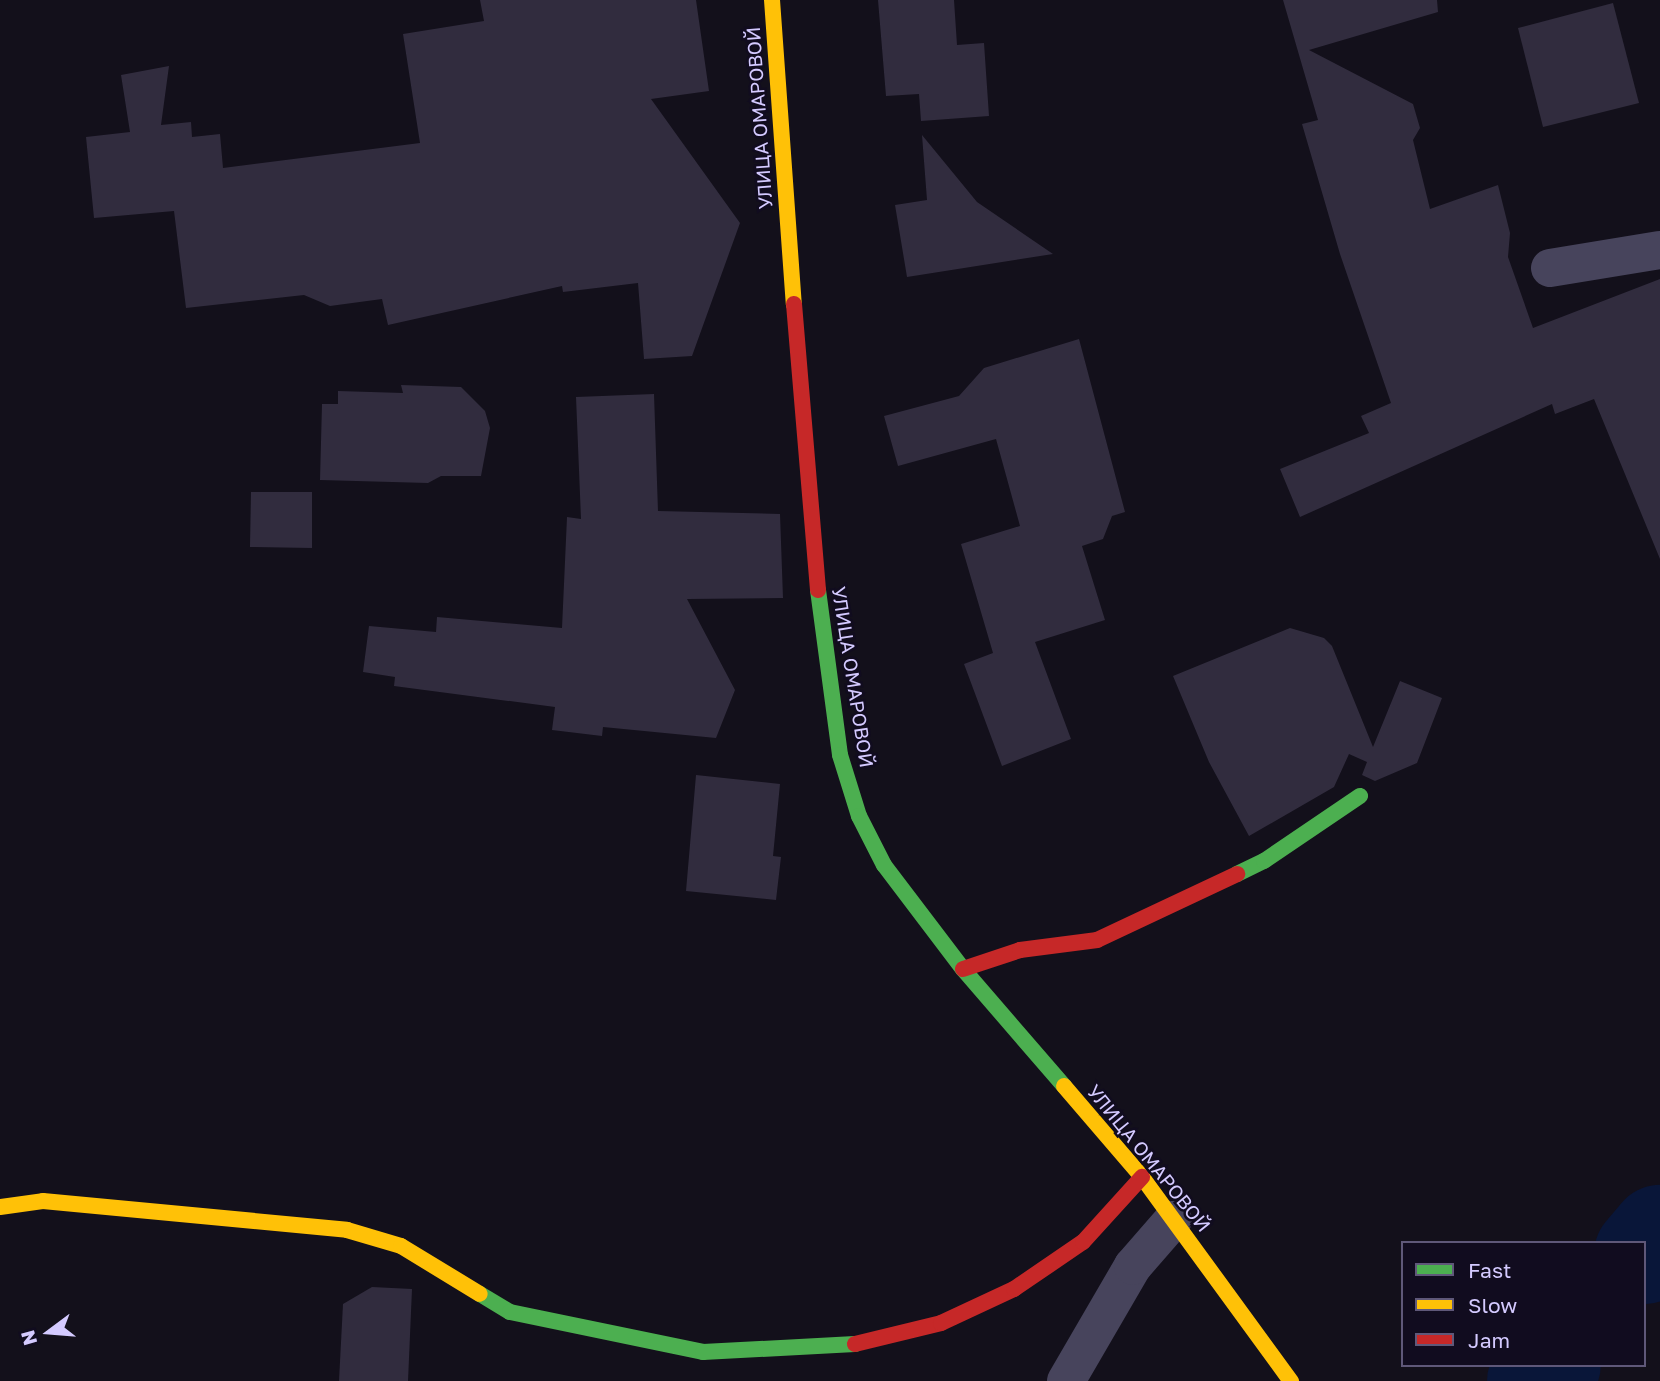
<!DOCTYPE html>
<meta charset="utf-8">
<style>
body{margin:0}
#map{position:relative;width:1660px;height:1381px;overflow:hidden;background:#13101b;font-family:"Golos Text",sans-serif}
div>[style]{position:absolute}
.river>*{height:100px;margin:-50px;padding:0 50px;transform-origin:50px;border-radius:50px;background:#091639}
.building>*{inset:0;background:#312c3e}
.street>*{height:38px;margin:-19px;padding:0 19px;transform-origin:19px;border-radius:19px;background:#47445c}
.fast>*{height:16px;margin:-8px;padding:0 8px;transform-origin:8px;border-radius:8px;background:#4caf50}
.slow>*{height:16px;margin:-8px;padding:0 8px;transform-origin:8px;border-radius:8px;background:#ffc107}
.jam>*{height:16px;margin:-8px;padding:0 8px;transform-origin:8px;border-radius:8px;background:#c62828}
span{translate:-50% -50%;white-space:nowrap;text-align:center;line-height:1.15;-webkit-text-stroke:5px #110c1f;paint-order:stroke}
.street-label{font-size:19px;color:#d4caff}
.legend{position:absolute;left:1401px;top:1241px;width:245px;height:126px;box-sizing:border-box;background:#110c1f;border:2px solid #5f5879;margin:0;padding:9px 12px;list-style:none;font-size:21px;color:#d4caff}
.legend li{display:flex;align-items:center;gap:14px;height:35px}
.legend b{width:35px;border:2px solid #5f5879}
.north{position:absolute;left:14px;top:1297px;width:70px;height:70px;-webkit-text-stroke:5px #110c1f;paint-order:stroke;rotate:254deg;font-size:19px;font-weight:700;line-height:28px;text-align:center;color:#d4caff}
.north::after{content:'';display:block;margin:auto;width:24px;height:32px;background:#d4caff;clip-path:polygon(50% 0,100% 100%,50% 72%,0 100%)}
</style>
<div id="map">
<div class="river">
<i style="left:1644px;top:1254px;width:25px;rotate:-50deg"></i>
<i style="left:1537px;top:1381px;width:21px;rotate:-49deg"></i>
</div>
<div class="building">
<i style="clip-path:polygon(480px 0,696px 0,709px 91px,651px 99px,740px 223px,692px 356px,644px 359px,638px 283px,563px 292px,562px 286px,388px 325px,382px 299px,330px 306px,304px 295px,186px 308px,174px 211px,94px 218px,86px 137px,130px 132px,121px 75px,169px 66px,161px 125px,191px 122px,192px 137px,220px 134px,223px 168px,420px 143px,403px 34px,484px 21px)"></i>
<i style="clip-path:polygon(878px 0,954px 0,957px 45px,984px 43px,989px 116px,921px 121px,919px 94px,886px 96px)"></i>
<i style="clip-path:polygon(1283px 0,1437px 0,1438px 12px,1309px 50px,1413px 104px,1420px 128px,1413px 140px,1430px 209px,1498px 185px,1510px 233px,1508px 257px,1533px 328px,1660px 279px,1660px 559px,1594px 399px,1555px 414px,1552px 404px,1300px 517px,1280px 469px,1369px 433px,1361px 416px,1391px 403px,1340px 254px,1302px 124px,1318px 120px)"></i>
<i style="clip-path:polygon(1613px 3px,1639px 103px,1543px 127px,1518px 28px)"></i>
<i style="clip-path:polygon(922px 135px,977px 202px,1053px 254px,907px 277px,895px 205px,927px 200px)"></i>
<i style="clip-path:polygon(1079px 339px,1125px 512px,1112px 516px,1103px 539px,1082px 546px,1105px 620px,1035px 642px,1071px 739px,1002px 766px,964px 664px,993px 653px,961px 544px,1020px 526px,996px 439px,898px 466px,884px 416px,959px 396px,984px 368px)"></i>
<i style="clip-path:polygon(401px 385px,461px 387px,485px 411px,490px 428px,481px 476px,441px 476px,428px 483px,320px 480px,322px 404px,338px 404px,338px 391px,403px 393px)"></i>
<i style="clip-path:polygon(654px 394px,658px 511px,780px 514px,783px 598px,687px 599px,735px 690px,716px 738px,603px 727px,602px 736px,552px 730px,555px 707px,394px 686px,395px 677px,363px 672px,369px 626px,436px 632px,437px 617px,562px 628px,567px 517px,581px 519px,576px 397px)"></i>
<i style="clip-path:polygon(251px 492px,312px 492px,312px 548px,250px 547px)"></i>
<i style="clip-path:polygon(1290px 628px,1324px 638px,1332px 646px,1373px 747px,1400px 681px,1442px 698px,1417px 763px,1375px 781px,1362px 775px,1367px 762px,1349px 754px,1334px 787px,1249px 836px,1209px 762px,1173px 676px)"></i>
<i style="clip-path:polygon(696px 775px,780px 784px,773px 856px,781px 857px,776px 900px,686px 891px)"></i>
<i style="clip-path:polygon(372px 1287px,412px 1289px,408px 1381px,339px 1381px,343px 1304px)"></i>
</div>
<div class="street">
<i style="left:1550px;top:268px;width:111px;rotate:-9.3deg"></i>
<i style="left:1066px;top:1381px;width:133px;rotate:-59.8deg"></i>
<i style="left:1133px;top:1266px;width:61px;rotate:-49deg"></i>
</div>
<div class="fast">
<i style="left:818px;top:590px;width:166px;rotate:82.4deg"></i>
<i style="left:840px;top:755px;width:64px;rotate:72.7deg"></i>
<i style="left:859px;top:816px;width:55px;rotate:63deg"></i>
<i style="left:884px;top:865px;width:131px;rotate:52.8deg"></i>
<i style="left:963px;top:969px;width:155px;rotate:49.2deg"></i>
<i style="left:1237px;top:874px;width:30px;rotate:-26deg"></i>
<i style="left:1264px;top:861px;width:116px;rotate:-34.1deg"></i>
<i style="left:480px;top:1294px;width:35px;rotate:31deg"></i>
<i style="left:510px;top:1312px;width:197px;rotate:11.7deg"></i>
<i style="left:703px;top:1352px;width:152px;rotate:-3deg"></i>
</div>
<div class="slow">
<i style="left:772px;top:0;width:305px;rotate:85.9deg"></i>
<i style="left:1064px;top:1086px;width:120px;rotate:49.4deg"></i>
<i style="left:1142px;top:1177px;width:253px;rotate:53.9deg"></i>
<i style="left:0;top:1207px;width:43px;rotate:-7.9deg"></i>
<i style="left:43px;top:1201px;width:305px;rotate:5.4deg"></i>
<i style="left:347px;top:1230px;width:56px;rotate:16.5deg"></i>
<i style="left:401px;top:1246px;width:92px;rotate:31.3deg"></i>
</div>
<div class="jam">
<i style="left:794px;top:304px;width:287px;rotate:85.2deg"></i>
<i style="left:963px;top:969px;width:60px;rotate:-18.4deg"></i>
<i style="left:1020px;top:950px;width:78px;rotate:-7.4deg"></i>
<i style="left:1097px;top:940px;width:155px;rotate:-25.2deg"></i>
<i style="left:855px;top:1344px;width:89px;rotate:-13.7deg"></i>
<i style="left:941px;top:1323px;width:81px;rotate:-25deg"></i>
<i style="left:1014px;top:1289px;width:83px;rotate:-34.3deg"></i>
<i style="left:1083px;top:1242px;width:88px;rotate:-47.8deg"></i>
</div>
<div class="street-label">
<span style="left:759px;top:118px;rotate:-94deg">УЛИЦА ОМАРОВОЙ</span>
<span style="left:853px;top:677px;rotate:81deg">УЛИЦА ОМАРОВОЙ</span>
<span style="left:1149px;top:1158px;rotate:51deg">УЛИЦА ОМАРОВОЙ</span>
</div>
<ul class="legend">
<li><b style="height:9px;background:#4caf50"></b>Fast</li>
<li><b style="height:9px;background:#ffc107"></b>Slow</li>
<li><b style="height:9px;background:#c62828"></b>Jam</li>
</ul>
<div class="north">N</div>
</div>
